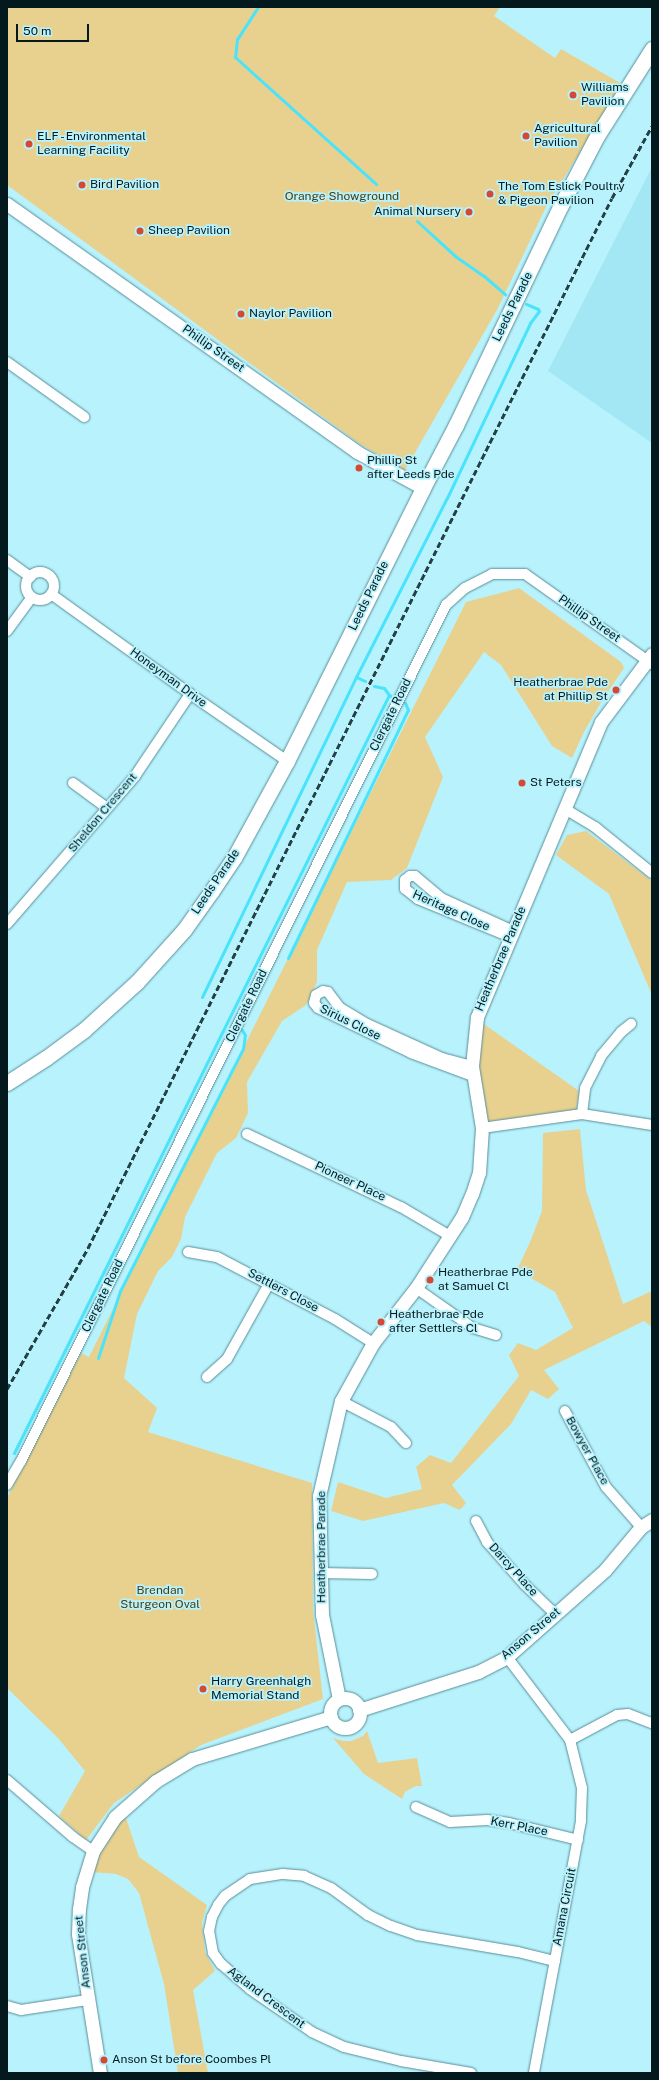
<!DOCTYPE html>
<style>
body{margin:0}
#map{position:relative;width:659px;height:2080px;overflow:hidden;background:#b8f2fd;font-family:"Public Sans",sans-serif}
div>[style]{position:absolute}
.built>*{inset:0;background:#a3e6f4}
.green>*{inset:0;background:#e8d18e}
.stream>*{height:3px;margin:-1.5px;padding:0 1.5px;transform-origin:1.5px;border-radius:1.5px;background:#4ae3fc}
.roads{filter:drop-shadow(0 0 1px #578e98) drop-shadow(0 0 1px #578e98)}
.minor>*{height:10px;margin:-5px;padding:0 5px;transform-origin:5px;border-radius:5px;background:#fff}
.minor>.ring{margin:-5px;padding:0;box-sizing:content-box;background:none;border:10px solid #fff;border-radius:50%}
.tertiary>*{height:13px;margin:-6.5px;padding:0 6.5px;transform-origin:6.5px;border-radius:6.5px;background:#fff}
.tertiary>.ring{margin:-6.5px;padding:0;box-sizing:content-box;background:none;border:13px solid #fff;border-radius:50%}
.secondary>*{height:15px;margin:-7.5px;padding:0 7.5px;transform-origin:7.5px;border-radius:7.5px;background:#fff}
.rail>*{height:3px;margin-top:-1.5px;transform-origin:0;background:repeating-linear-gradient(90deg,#244045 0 6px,transparent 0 9px)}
.dots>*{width:11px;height:11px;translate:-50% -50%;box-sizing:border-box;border:2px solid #b8f2fd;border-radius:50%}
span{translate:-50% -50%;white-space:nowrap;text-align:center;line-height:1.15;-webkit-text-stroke:3.5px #b8f2fd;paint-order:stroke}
.poi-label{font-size:12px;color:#03191d}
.left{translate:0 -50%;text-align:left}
.right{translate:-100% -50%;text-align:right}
.park-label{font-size:12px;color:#493b0e}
.street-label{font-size:12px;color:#03191d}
.frame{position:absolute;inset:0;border:8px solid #03191d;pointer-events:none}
.scale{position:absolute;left:16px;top:24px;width:73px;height:18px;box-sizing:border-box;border:2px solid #03191d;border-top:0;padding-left:5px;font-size:12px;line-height:14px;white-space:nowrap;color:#03191d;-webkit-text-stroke:3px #b8f2fd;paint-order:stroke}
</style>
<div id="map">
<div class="built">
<i style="clip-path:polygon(652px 167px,652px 443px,548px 371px)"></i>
</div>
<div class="green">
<i style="clip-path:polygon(7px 7px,500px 7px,494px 16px,555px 58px,561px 49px,622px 84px,546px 207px,497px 310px,405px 470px,360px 444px,7px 185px)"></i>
<i style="clip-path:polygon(519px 588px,621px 662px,624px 668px,603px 699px,584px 732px,572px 758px,552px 746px,501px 665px,484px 652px,425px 737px,443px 777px,407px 868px,391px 880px,347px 882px,317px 950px,317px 982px,306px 1005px,282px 1021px,247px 1082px,248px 1113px,236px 1138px,217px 1153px,185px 1217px,181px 1239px,172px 1257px,158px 1271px,137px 1314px,124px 1378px,157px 1408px,148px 1432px,312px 1483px,313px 1610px,323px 1699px,201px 1745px,114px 1803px,86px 1840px,59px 1816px,85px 1771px,58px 1738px,7px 1688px,7px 1498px,81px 1353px,89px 1357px,466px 602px)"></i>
<i style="clip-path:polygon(586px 831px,652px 881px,652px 995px,609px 894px,556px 855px,567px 835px)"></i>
<i style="clip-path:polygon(481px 1022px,579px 1091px,576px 1111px,487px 1122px,478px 1071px)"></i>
<i style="clip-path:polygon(580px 1129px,586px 1190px,623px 1304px,652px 1291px,652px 1327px,644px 1321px,544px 1370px,559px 1389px,548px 1399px,531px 1390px,511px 1424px,452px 1485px,466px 1503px,460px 1510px,444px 1503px,363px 1521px,331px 1511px,338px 1482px,386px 1498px,422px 1489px,416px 1467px,430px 1455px,451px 1463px,519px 1376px,509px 1355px,518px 1343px,536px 1350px,573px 1328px,555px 1292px,517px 1270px,530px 1242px,542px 1211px,543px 1133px)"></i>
<i style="clip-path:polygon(367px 1731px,378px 1763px,417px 1758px,422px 1786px,416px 1786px,410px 1789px,405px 1792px,402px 1799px,364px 1774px,333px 1738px,343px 1741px,351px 1741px,363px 1736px)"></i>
<i style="clip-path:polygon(125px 1815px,139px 1857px,207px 1905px,202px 1923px,205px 1952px,215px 1971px,193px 1990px,208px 2073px,178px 2073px,164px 1984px,139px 1893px,128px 1879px,116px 1874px,92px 1872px,106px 1840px)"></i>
</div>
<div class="stream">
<i style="left:258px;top:7px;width:38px;rotate:123deg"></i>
<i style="left:237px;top:39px;width:18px;rotate:96deg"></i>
<i style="left:235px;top:57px;width:190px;rotate:42deg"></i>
<i style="left:417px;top:221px;width:52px;rotate:42.6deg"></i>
<i style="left:455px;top:256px;width:35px;rotate:35deg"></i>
<i style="left:484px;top:276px;width:28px;rotate:41deg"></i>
<i style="left:365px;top:681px;width:10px;rotate:-156deg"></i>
<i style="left:356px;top:677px;width:201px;rotate:-63.1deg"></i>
<i style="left:447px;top:498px;width:194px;rotate:-64.6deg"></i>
<i style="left:530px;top:323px;width:15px;rotate:-53deg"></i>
<i style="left:539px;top:311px;width:2px;rotate:-117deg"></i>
<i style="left:538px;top:309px;width:13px;rotate:-157deg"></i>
<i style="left:374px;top:686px;width:10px;rotate:11deg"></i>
<i style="left:384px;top:688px;width:9px;rotate:54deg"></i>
<i style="left:389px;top:695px;width:6px;rotate:31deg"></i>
<i style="left:288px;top:958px;width:276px;rotate:-64.2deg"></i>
<i style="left:408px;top:710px;width:8px;rotate:-113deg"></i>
<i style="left:202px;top:997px;width:355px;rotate:-64.3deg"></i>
<i style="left:98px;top:1358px;width:71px;rotate:-71.8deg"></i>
<i style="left:120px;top:1291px;width:271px;rotate:-63.1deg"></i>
<i style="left:243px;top:1049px;width:14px;rotate:-82deg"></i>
<i style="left:245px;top:1035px;width:6px;rotate:-121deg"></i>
<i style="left:14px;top:1453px;width:846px;rotate:-63.68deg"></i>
</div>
<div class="roads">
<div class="minor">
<i style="left:7px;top:362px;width:95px;rotate:35.5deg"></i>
<i style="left:7px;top:560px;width:29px;rotate:36deg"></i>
<i class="ring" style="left:26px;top:572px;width:18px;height:18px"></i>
<i style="left:51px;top:594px;width:171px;rotate:35.7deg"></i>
<i style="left:190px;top:694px;width:118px;rotate:34.6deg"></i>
<i style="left:7px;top:631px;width:42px;rotate:-53.7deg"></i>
<i style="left:73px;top:783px;width:42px;rotate:36.3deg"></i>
<i style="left:565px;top:809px;width:35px;rotate:31deg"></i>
<i style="left:595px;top:827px;width:73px;rotate:38.9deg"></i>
<i style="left:7px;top:924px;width:196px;rotate:-49.1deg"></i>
<i style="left:135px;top:776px;width:99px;rotate:-56.1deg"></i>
<i style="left:510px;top:937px;width:100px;rotate:-157.6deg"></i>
<i style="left:418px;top:899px;width:16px;rotate:-142deg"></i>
<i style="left:405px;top:889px;width:9px;rotate:-90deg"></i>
<i style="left:405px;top:880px;width:6px;rotate:-39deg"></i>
<i style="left:410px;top:876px;width:5px"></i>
<i style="left:415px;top:876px;width:34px;rotate:40deg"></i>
<i style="left:441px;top:898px;width:79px;rotate:24.6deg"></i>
<i style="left:472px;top:1066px;width:31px;rotate:-165deg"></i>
<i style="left:442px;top:1058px;width:82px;rotate:-155.6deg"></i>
<i style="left:367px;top:1024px;width:31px;rotate:-149deg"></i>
<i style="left:340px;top:1008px;width:20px;rotate:-127deg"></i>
<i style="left:328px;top:992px;width:5px;rotate:-169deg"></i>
<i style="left:323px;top:991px;width:8px;rotate:150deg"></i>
<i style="left:316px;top:995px;width:8px;rotate:104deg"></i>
<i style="left:314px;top:1003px;width:6px;rotate:51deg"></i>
<i style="left:318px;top:1008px;width:103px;rotate:25.8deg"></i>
<i style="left:411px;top:1053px;width:66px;rotate:20.4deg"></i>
<i style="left:582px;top:1114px;width:26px;rotate:-83deg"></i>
<i style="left:585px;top:1088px;width:36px;rotate:-63deg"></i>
<i style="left:601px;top:1056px;width:31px;rotate:-50deg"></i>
<i style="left:621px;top:1032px;width:13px;rotate:-39deg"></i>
<i style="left:482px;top:1128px;width:101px;rotate:-8deg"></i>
<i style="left:582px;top:1114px;width:71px;rotate:8.9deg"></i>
<i style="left:247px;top:1134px;width:170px;rotate:25.4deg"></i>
<i style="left:401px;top:1207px;width:57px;rotate:30.6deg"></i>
<i style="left:188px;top:1252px;width:29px;rotate:10deg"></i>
<i style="left:217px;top:1257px;width:133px;rotate:27.7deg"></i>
<i style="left:335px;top:1319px;width:45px;rotate:32.3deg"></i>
<i style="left:416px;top:1288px;width:70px;rotate:35.1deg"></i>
<i style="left:473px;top:1328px;width:24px;rotate:17deg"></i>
<i style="left:207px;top:1377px;width:27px;rotate:-42deg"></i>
<i style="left:227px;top:1359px;width:86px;rotate:-60.8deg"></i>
<i style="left:341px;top:1401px;width:56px;rotate:27.5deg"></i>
<i style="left:391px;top:1427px;width:22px;rotate:47deg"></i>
<i style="left:565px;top:1411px;width:86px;rotate:61.7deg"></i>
<i style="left:606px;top:1487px;width:53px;rotate:48.8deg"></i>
<i style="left:7px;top:1485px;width:28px;rotate:-60deg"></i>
<i style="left:21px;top:1461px;width:956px;rotate:-63.6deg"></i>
<i style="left:446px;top:605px;width:25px;rotate:-42deg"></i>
<i style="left:465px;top:588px;width:30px;rotate:-27deg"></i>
<i style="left:492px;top:574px;width:33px"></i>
<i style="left:525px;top:574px;width:156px;rotate:35.3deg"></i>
<i style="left:476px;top:1521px;width:24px;rotate:62deg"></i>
<i style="left:487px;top:1542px;width:57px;rotate:48.5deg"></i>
<i style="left:525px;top:1585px;width:42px;rotate:44deg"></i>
<i style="left:320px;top:1573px;width:52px;rotate:1.1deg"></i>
<i style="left:507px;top:1657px;width:104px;rotate:52.8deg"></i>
<i style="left:570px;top:1740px;width:49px;rotate:76deg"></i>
<i style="left:582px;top:1788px;width:33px;rotate:92deg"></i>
<i style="left:581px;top:1821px;width:256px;rotate:100.6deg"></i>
<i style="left:570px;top:1740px;width:53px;rotate:-28deg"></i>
<i style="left:617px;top:1715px;width:11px;rotate:-5deg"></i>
<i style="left:628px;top:1714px;width:26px;rotate:21deg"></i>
<i style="left:7px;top:1780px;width:87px;rotate:40.8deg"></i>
<i style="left:73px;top:1837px;width:24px;rotate:35deg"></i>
<i style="left:416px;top:1807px;width:37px;rotate:24deg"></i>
<i style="left:450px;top:1822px;width:37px;rotate:-3deg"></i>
<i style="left:487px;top:1820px;width:22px;rotate:8deg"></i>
<i style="left:509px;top:1823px;width:71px;rotate:13.8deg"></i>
<i style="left:7px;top:2006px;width:15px;rotate:16deg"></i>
<i style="left:21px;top:2010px;width:67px;rotate:-8.6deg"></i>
<i style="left:471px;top:2073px;width:71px;rotate:-170.3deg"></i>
<i style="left:401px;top:2061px;width:59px;rotate:-166.2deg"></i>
<i style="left:344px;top:2047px;width:35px;rotate:-155deg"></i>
<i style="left:312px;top:2032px;width:75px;rotate:-145.3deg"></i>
<i style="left:250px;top:1989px;width:38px;rotate:-139deg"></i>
<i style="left:221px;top:1964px;width:14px;rotate:-126deg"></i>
<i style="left:213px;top:1953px;width:22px;rotate:-100deg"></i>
<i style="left:209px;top:1931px;width:14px;rotate:-78deg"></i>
<i style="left:212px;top:1917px;width:13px;rotate:-63deg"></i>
<i style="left:218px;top:1905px;width:11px;rotate:-52deg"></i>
<i style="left:225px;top:1896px;width:30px;rotate:-34deg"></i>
<i style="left:250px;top:1879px;width:33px;rotate:-9deg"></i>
<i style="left:283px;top:1874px;width:21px;rotate:5deg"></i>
<i style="left:304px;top:1876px;width:30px;rotate:24deg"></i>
<i style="left:331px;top:1888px;width:46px;rotate:36.1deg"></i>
<i style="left:368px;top:1915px;width:25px;rotate:26deg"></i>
<i style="left:391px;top:1926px;width:28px;rotate:19deg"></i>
<i style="left:417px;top:1935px;width:102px;rotate:9.6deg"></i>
<i style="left:518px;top:1952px;width:38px;rotate:14deg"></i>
</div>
<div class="tertiary">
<i style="left:7px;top:204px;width:429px;rotate:35.3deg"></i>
<i style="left:357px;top:452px;width:75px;rotate:28.6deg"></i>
<i class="ring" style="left:330px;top:1698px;width:17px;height:17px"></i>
<i style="left:339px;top:1699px;width:86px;rotate:-101.4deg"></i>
<i style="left:322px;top:1615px;width:119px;rotate:-91.4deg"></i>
<i style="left:319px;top:1496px;width:98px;rotate:-77deg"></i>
<i style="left:341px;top:1401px;width:66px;rotate:-61.1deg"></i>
<i style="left:373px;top:1343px;width:70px;rotate:-52deg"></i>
<i style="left:416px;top:1288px;width:85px;rotate:-57.1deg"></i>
<i style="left:462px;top:1217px;width:25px;rotate:-67deg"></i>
<i style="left:472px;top:1194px;width:22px;rotate:-72deg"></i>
<i style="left:479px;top:1173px;width:45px;rotate:-86.2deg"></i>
<i style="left:482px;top:1128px;width:63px;rotate:-99.2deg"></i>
<i style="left:472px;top:1066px;width:49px;rotate:-84.2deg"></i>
<i style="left:477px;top:1017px;width:320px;rotate:-67.2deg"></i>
<i style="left:601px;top:722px;width:85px;rotate:-53.1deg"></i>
<i style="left:359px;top:1710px;width:125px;rotate:-17.7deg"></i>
<i style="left:478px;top:1672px;width:33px;rotate:-27deg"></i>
<i style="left:507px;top:1657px;width:131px;rotate:-41.6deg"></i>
<i style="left:605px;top:1570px;width:56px;rotate:-50.1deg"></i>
<i style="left:641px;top:1527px;width:13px;rotate:-32deg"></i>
<i style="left:100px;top:2073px;width:141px;rotate:-99deg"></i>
<i style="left:78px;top:1934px;width:25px;rotate:-88deg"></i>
<i style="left:79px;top:1909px;width:22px;rotate:-82deg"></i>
<i style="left:82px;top:1887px;width:38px;rotate:-73deg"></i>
<i style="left:93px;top:1851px;width:40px;rotate:-57.1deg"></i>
<i style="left:115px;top:1817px;width:55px;rotate:-41.3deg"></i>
<i style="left:156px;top:1781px;width:42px;rotate:-31.4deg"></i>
<i style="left:192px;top:1759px;width:145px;rotate:-16.8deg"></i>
</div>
<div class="secondary">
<i style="left:7px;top:1083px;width:46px;rotate:-32.7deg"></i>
<i style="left:46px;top:1058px;width:47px;rotate:-36.4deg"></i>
<i style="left:84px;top:1030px;width:72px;rotate:-42.2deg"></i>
<i style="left:137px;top:982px;width:70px;rotate:-47.9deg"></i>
<i style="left:184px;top:930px;width:47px;rotate:-54.6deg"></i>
<i style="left:211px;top:892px;width:43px;rotate:-56.3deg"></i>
<i style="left:235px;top:856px;width:108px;rotate:-61.3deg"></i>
<i style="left:287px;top:761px;width:305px;rotate:-63.5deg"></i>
<i style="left:423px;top:488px;width:71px;rotate:-62.4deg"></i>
<i style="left:456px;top:425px;width:242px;rotate:-64.5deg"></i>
<i style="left:560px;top:207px;width:80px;rotate:-62.5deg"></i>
<i style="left:597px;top:136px;width:103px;rotate:-57.7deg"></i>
</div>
</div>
<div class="rail">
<i style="left:7px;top:1389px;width:163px;rotate:-60.1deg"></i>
<i style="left:88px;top:1248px;width:1173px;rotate:-63.48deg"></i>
<i style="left:612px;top:198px;width:82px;rotate:-60.9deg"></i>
</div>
<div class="dots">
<i style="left:573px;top:95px;background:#d44834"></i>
<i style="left:526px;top:136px;background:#d44834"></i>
<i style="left:29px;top:144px;background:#d44834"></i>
<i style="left:82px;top:185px;background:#d44834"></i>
<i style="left:490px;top:194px;background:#d44834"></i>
<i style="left:469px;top:212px;background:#d44834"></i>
<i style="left:140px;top:231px;background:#d44834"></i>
<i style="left:241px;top:314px;background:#d44834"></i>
<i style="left:359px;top:468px;background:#d44834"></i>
<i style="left:616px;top:690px;background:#d44834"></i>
<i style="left:522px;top:783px;background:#d44834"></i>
<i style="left:430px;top:1280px;background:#d44834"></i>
<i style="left:381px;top:1322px;background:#d44834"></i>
<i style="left:203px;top:1689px;background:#d44834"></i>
<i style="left:104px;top:2060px;background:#d44834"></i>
</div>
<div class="poi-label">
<span class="left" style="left:581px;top:95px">Williams<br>Pavilion</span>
<span class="left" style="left:534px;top:136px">Agricultural<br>Pavilion</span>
<span class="left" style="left:37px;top:144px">ELF - Environmental<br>Learning Facility</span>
<span class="left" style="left:90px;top:185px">Bird Pavilion</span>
<span class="left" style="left:498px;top:194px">The Tom Eslick Poultry<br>&amp; Pigeon Pavilion</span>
<span class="right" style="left:461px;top:212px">Animal Nursery</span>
<span class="left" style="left:148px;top:231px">Sheep Pavilion</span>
<span class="left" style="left:249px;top:314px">Naylor Pavilion</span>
<span class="left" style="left:367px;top:468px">Phillip St<br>after Leeds Pde</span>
<span class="right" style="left:608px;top:690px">Heatherbrae Pde<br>at Phillip St</span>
<span class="left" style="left:530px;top:783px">St Peters</span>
<span class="left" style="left:438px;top:1280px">Heatherbrae Pde<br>at Samuel Cl</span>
<span class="left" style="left:389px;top:1322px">Heatherbrae Pde<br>after Settlers Cl</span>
<span class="left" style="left:211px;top:1689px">Harry Greenhalgh<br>Memorial Stand</span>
<span class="left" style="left:112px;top:2060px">Anson St before Coombes Pl</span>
</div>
<div class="park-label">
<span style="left:342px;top:197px">Orange Showground</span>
<span style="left:160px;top:1598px">Brendan<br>Sturgeon Oval</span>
</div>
<div class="street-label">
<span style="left:513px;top:307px;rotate:-64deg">Leeds Parade</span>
<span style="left:213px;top:349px;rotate:35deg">Phillip Street</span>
<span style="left:369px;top:596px;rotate:-64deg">Leeds Parade</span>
<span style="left:589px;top:619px;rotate:35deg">Phillip Street</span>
<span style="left:168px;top:678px;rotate:36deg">Honeyman Drive</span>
<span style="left:391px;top:715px;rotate:-64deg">Clergate Road</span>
<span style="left:103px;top:813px;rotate:-50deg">Sheldon Crescent</span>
<span style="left:216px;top:882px;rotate:-56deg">Leeds Parade</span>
<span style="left:451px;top:911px;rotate:24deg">Heritage Close</span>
<span style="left:501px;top:959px;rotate:-67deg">Heatherbrae Parade</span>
<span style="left:247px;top:1006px;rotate:-64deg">Clergate Road</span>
<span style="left:350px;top:1023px;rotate:26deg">Sirius Close</span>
<span style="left:350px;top:1182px;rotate:25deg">Pioneer Place</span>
<span style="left:283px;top:1291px;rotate:28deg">Settlers Close</span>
<span style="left:103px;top:1296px;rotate:-64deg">Clergate Road</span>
<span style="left:587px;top:1451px;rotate:61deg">Bowyer Place</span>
<span style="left:322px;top:1547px;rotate:-90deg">Heatherbrae Parade</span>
<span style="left:513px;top:1570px;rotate:48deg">Darcy Place</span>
<span style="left:531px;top:1634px;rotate:-40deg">Anson Street</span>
<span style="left:519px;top:1827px;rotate:11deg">Kerr Place</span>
<span style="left:565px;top:1907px;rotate:-79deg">Amana Circuit</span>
<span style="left:83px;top:1952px;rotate:-96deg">Anson Street</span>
<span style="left:266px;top:1998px;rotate:37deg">Agland Crescent</span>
</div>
<div class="frame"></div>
<div class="scale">50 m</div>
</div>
